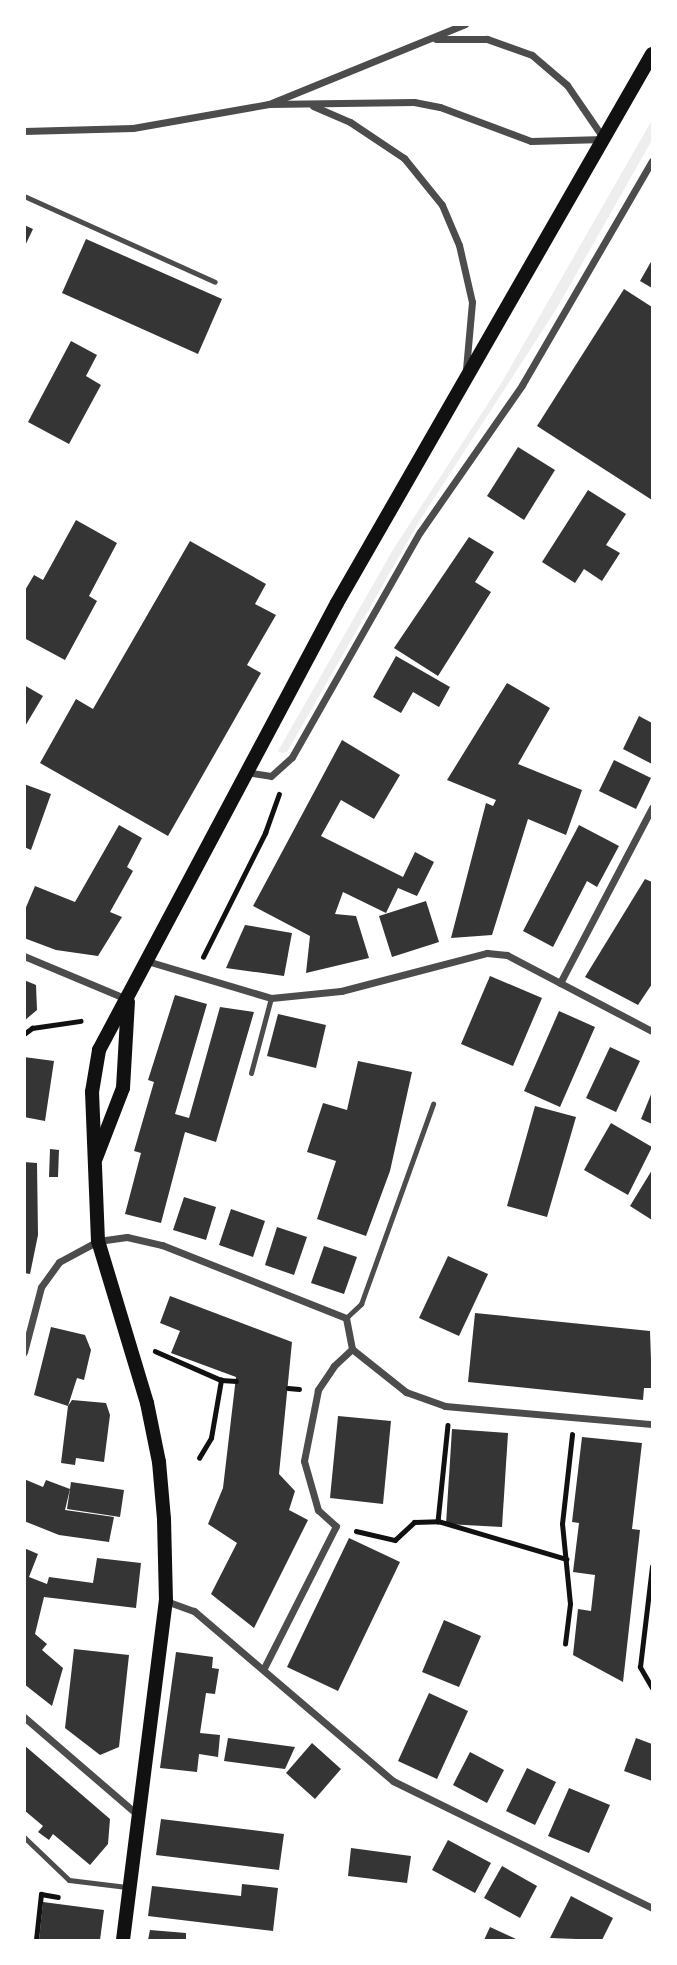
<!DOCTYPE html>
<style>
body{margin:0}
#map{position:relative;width:677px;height:1965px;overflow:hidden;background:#fff;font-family:Merriweather,serif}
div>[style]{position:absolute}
.green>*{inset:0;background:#eee}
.building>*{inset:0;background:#353535}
.path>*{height:4.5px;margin:-2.25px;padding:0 2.25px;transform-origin:2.25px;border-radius:2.25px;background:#111}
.service>*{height:5px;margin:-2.5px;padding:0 2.5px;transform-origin:2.5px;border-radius:2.5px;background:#4c4c4c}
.minor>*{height:7px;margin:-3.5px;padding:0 3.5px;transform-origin:3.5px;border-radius:3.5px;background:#4c4c4c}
.secondary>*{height:14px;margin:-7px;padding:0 7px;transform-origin:7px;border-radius:7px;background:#111}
span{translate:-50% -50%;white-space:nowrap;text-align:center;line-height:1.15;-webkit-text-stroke:6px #fff;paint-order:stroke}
.frame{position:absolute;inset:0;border:26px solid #fff;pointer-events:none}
</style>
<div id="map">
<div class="green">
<i style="clip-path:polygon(652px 120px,652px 140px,557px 308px,420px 520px,287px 752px,282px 753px,278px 751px,394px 548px,502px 382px)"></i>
</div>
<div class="building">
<i style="clip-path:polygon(24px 225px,33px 229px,24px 248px)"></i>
<i style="clip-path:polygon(86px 239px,222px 299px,198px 354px,62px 293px)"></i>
<i style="clip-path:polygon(652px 260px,652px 288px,640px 281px)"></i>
<i style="clip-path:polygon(624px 289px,652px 307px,652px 500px,537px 426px)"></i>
<i style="clip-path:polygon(71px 341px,97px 355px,86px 376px,101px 385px,69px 444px,28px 422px)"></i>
<i style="clip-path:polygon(518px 447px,555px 470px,524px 520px,487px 496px)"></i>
<i style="clip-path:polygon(588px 490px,626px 514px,606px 545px,620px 553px,602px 581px,584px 569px,575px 583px,542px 562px)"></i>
<i style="clip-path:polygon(76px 520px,117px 543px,89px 596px,97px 601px,65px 660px,24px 638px,24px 592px,34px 575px,43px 580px)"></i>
<i style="clip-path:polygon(469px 537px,494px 552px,475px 582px,491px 592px,438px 676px,394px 648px)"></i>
<i style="clip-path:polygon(190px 541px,266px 584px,255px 604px,276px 615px,247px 665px,261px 673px,168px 836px,40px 763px,76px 699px,93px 709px)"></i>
<i style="clip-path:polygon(396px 656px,450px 687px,439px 707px,413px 692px,401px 713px,373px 697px)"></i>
<i style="clip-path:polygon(507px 683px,550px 708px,518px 764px,582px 790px,566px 835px,528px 819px,492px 935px,451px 938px,486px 803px,493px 806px,496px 800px,447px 780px)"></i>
<i style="clip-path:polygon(24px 685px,43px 696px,24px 728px)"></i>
<i style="clip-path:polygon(639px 716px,652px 723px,652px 764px,623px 749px)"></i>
<i style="clip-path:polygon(342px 740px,400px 775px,374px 819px,341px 800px,321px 836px,403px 877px,415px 852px,434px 862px,417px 896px,398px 888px,386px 913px,343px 892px,335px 914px,356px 916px,369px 958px,306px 973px,310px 936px,253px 906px)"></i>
<i style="clip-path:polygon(614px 760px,651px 778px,636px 809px,599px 791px)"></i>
<i style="clip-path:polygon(24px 784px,51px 794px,31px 850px,24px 847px)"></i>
<i style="clip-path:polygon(119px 825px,142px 838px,127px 867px,133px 871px,110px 912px,122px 917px,98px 956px,56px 950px,24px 938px,24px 912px,35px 886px,75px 902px)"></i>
<i style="clip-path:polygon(579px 825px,619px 846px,597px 887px,587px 881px,553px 947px,523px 931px)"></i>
<i style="clip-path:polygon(645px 879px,652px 882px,652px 984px,638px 1005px,585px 977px)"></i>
<i style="clip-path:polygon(426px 901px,439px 942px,392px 957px,379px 916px)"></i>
<i style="clip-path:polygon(245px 925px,292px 933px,284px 976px,226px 968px)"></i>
<i style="clip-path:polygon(490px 976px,542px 998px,513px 1066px,461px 1044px)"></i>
<i style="clip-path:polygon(24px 980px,36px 985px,37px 1010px,24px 1021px)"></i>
<i style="clip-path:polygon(175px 995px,207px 1004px,175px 1114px,189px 1118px,220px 1007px,254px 1012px,216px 1142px,185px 1132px,161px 1223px,125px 1214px,141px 1153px,134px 1151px,154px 1082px,148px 1080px)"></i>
<i style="clip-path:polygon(559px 1011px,595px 1027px,560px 1107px,524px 1091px)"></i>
<i style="clip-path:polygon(278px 1014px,326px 1025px,316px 1068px,267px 1056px)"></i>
<i style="clip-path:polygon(610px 1047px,640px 1061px,616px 1112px,586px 1098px)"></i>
<i style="clip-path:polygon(24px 1057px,54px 1061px,45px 1121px,24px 1117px)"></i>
<i style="clip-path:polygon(358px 1061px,412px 1072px,390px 1171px,366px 1236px,317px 1219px,336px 1161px,307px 1152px,323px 1103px,347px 1110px)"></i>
<i style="clip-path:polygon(652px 1092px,652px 1124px,641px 1119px)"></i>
<i style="clip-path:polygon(535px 1106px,576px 1117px,547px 1217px,507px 1206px)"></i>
<i style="clip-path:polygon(611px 1123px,652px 1147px,628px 1195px,584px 1170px)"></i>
<i style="clip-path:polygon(50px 1149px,59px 1150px,58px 1177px,49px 1177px)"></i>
<i style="clip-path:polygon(24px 1162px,37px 1163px,38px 1235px,30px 1274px,24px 1273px)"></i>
<i style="clip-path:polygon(652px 1170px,652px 1220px,630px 1206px)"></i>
<i style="clip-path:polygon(184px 1197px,216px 1207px,206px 1240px,173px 1230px)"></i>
<i style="clip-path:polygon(231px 1209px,265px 1221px,253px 1257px,219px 1245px)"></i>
<i style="clip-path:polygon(277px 1227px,307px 1237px,294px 1275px,265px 1265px)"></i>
<i style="clip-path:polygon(324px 1246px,357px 1257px,344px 1294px,311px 1283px)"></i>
<i style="clip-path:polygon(448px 1256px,488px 1274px,459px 1336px,419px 1318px)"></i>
<i style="clip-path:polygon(170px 1296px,292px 1342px,279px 1474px,295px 1491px,289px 1510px,308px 1520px,254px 1628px,211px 1594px,237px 1543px,208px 1524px,223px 1488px,236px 1377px,171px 1353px,180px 1331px,160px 1323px)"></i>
<i style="clip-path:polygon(475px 1313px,650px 1331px,652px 1388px,644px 1388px,643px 1400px,468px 1382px)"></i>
<i style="clip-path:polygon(51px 1327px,85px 1335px,91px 1350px,84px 1380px,77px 1378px,68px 1406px,72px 1400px,106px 1403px,110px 1415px,104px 1462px,76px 1458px,75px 1465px,61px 1463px,68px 1406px,34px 1395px)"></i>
<i style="clip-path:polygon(338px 1416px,391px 1421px,383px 1504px,330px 1498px)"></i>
<i style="clip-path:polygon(452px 1429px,508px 1433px,502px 1527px,446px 1524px)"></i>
<i style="clip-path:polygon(582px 1437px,642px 1443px,632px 1529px,640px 1530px,623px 1682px,573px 1655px,578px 1609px,591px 1611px,595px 1575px,573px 1572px,579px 1523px,572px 1522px)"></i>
<i style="clip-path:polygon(24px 1479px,43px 1487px,46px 1480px,70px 1489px,65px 1510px,114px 1517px,109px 1542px,59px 1535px,24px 1521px)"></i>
<i style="clip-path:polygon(71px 1482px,124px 1490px,120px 1517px,67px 1509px)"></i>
<i style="clip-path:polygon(349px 1538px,400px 1562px,338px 1691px,287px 1667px)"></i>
<i style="clip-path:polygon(24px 1548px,38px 1554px,29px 1577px,47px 1584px,49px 1577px,93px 1583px,97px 1558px,141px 1563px,136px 1608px,44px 1597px,35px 1634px,47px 1644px,42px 1650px,63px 1668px,52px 1706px,24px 1684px)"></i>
<i style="clip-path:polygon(444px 1620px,481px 1636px,459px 1687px,422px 1672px)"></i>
<i style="clip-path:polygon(74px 1649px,129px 1655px,119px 1747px,100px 1755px,65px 1728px)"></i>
<i style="clip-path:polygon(176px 1652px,213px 1657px,212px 1668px,219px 1669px,215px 1694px,206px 1693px,200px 1733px,220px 1735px,218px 1757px,199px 1754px,197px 1772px,160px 1768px)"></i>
<i style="clip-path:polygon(429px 1693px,468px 1711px,437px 1779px,398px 1761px)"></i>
<i style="clip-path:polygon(228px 1738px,295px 1747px,285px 1769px,224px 1761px)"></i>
<i style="clip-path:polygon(636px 1738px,652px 1744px,652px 1781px,624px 1771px)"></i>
<i style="clip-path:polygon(312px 1743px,341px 1769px,315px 1799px,286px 1773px)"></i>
<i style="clip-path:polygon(24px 1745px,110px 1819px,108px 1844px,90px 1865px,53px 1834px,49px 1840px,38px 1832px,43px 1826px,24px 1810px)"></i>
<i style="clip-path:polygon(470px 1752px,504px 1770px,487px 1803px,453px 1785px)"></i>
<i style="clip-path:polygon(527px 1768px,556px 1782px,535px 1825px,506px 1811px)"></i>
<i style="clip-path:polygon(569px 1788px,610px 1805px,589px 1853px,548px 1836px)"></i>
<i style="clip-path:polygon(161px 1819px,284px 1834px,279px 1870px,156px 1855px)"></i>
<i style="clip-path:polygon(448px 1840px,491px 1863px,475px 1893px,432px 1870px)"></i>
<i style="clip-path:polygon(351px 1848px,411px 1856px,407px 1883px,348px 1876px)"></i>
<i style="clip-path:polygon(502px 1866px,537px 1886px,520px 1918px,484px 1898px)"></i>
<i style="clip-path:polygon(242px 1884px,278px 1888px,273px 1931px,148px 1916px,152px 1886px,241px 1896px)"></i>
<i style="clip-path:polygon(571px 1896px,613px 1918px,602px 1940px,550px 1938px)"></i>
<i style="clip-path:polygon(43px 1902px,104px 1910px,100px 1940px,39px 1940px)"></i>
<i style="clip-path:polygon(490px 1927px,518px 1940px,484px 1940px)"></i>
<i style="clip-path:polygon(150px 1930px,186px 1933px,186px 1940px,148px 1940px)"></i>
</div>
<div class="path">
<i style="left:203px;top:957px;width:139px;rotate:-63.4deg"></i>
<i style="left:265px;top:833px;width:41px;rotate:-70.3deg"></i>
<i style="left:24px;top:1034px;width:10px;rotate:-37deg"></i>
<i style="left:32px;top:1028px;width:49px;rotate:-8.3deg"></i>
<i style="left:155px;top:1351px;width:72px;rotate:23.7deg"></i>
<i style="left:221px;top:1380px;width:15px;rotate:4deg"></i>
<i style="left:288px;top:1388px;width:11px;rotate:5deg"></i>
<i style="left:448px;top:1425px;width:97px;rotate:95.9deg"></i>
<i style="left:438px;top:1521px;width:134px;rotate:16.5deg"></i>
<i style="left:199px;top:1458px;width:23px;rotate:-59deg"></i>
<i style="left:211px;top:1438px;width:59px;rotate:-80.2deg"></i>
<i style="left:356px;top:1531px;width:40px;rotate:13deg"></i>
<i style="left:395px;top:1540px;width:26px;rotate:-43deg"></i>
<i style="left:414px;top:1522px;width:24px;rotate:-2deg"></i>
<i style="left:565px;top:1644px;width:40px;rotate:-82.9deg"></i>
<i style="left:570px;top:1604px;width:80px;rotate:-95.7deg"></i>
<i style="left:562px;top:1524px;width:90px;rotate:-83.6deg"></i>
<i style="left:652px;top:1688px;width:24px;rotate:-120deg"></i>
<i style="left:640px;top:1667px;width:101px;rotate:-83.2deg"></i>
<i style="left:36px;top:1940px;width:46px;rotate:-83.8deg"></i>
<i style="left:41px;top:1894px;width:17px;rotate:10deg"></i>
</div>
<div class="service">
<i style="left:24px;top:196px;width:209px;rotate:24.2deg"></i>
<i style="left:251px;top:1073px;width:78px;rotate:-75.1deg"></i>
<i style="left:346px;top:1318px;width:21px;rotate:-43deg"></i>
<i style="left:361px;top:1304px;width:213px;rotate:-70.2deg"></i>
<i style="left:24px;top:1837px;width:62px;rotate:43.7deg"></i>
<i style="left:69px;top:1880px;width:58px;rotate:6.9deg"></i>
</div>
<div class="minor">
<i style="left:269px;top:104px;width:145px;rotate:-0.8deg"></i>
<i style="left:414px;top:102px;width:26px;rotate:11deg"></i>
<i style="left:440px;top:107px;width:97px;rotate:20.5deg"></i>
<i style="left:531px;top:141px;width:73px;rotate:-1.6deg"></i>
<i style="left:604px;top:139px;width:65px;rotate:-124.4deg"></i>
<i style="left:567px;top:85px;width:46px;rotate:-139.4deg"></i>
<i style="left:532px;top:55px;width:48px;rotate:-160.4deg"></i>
<i style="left:487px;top:39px;width:51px;rotate:180deg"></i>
<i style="left:313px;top:106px;width:40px;rotate:23.4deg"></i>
<i style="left:350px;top:122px;width:65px;rotate:33.7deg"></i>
<i style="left:404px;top:158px;width:60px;rotate:51deg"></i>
<i style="left:442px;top:205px;width:43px;rotate:67deg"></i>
<i style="left:459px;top:245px;width:58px;rotate:77.2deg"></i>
<i style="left:472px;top:302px;width:67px;rotate:95.1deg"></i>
<i style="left:24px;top:131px;width:109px;rotate:-1.6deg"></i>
<i style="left:133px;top:128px;width:138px;rotate:-10deg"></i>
<i style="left:269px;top:104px;width:212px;rotate:-22.2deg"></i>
<i style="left:246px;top:772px;width:25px;rotate:9deg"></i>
<i style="left:271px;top:776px;width:28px;rotate:-42deg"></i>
<i style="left:292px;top:757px;width:259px;rotate:-60.4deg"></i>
<i style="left:420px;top:532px;width:179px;rotate:-55.2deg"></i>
<i style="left:522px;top:385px;width:259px;rotate:-59.9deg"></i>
<i style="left:24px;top:956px;width:112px;rotate:22.7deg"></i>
<i style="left:147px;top:961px;width:129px;rotate:16.6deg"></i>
<i style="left:271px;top:998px;width:70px;rotate:-5.7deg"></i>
<i style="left:341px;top:991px;width:151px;rotate:-14.6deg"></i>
<i style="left:487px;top:953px;width:20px;rotate:6deg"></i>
<i style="left:507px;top:955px;width:164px;rotate:27.7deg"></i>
<i style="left:560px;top:983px;width:198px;rotate:-62.3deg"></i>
<i style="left:352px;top:1349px;width:69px;rotate:38.5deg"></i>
<i style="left:406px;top:1392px;width:41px;rotate:19.7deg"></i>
<i style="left:445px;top:1406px;width:208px;rotate:5deg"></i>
<i style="left:24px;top:1352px;width:67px;rotate:-75.3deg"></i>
<i style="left:41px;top:1287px;width:31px;rotate:-54deg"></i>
<i style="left:59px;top:1262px;width:44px;rotate:-28.3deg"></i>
<i style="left:98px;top:1241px;width:29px;rotate:-8deg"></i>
<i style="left:127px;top:1237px;width:36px;rotate:13deg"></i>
<i style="left:162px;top:1245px;width:198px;rotate:21.6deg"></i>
<i style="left:346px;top:1318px;width:32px;rotate:79deg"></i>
<i style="left:352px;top:1349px;width:25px;rotate:137deg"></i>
<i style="left:334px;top:1366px;width:29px;rotate:124deg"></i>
<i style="left:318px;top:1390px;width:72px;rotate:101.2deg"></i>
<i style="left:304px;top:1461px;width:51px;rotate:74.1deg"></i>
<i style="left:318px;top:1510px;width:24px;rotate:42deg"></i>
<i style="left:336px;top:1526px;width:159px;rotate:116.9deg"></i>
<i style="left:166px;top:1601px;width:30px;rotate:20deg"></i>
<i style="left:194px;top:1611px;width:262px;rotate:40.5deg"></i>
<i style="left:393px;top:1781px;width:288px;rotate:26.1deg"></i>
<i style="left:24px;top:1717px;width:150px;rotate:40.7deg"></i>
</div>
<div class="secondary">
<i style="left:96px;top:1158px;width:75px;rotate:-68.9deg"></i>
<i style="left:123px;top:1088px;width:86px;rotate:-86.7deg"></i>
<i style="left:123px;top:1940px;width:342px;rotate:-82.8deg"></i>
<i style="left:166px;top:1601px;width:82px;rotate:-91.4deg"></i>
<i style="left:164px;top:1519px;width:57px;rotate:-95deg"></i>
<i style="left:159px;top:1462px;width:60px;rotate:-101.5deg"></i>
<i style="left:147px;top:1403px;width:169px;rotate:-106.8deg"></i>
<i style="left:98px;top:1241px;width:149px;rotate:-92.3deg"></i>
<i style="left:92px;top:1092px;width:43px;rotate:-80.5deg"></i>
<i style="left:99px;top:1050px;width:506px;rotate:-61.97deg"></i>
<i style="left:337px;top:603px;width:633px;rotate:-60.15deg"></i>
</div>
<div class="frame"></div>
</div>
